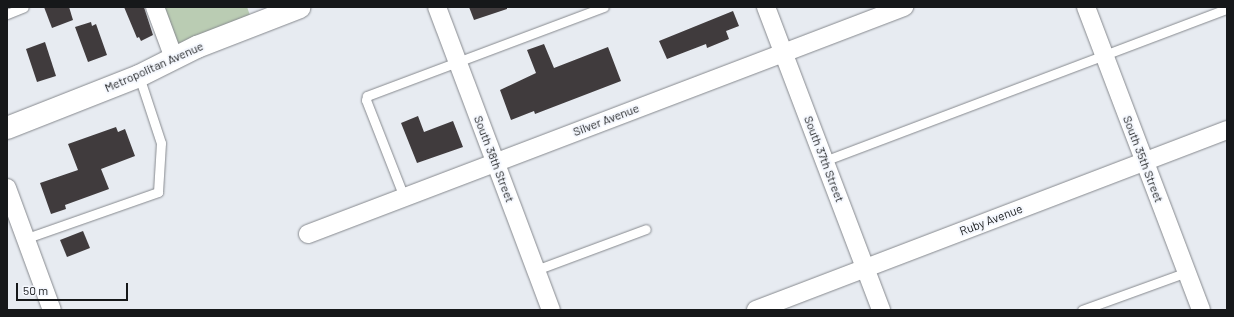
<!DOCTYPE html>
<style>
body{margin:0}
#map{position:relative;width:1234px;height:317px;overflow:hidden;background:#e7ebf1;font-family:Barlow,sans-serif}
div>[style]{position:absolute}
.green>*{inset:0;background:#baccb3}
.building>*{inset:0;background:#403b3d}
.roads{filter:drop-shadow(0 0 1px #86898e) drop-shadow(0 0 1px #86898e)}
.lane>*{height:9px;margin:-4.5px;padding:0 4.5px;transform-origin:4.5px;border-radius:4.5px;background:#fff}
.street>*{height:18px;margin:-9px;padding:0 9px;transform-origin:9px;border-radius:9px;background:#fff}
.secondary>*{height:22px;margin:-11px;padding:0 11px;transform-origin:11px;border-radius:11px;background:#fff}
span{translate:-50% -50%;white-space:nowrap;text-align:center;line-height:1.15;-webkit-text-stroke:4px #f5f8fe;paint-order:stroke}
.street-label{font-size:12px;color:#16181a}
.frame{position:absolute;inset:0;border:8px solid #16181a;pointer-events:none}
.scale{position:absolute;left:16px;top:283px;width:112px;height:18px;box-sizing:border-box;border:2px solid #16181a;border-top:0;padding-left:5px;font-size:12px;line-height:14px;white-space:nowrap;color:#16181a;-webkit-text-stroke:3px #f5f8fe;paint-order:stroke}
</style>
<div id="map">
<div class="green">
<i style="clip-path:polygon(161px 7px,247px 7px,251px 18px,179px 46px,176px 44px)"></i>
</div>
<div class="building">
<i style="clip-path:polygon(44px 7px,69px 7px,73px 20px,52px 28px)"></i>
<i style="clip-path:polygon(124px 7px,144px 7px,153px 35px,141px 41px,139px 37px,137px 38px)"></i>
<i style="clip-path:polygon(469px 7px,507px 7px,507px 9px,474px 20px)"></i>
<i style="clip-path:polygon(733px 11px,739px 26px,726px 31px,729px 39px,707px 48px,706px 44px,667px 59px,659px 41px)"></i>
<i style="clip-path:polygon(91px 22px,92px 26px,96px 24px,107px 55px,88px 62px,75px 27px)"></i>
<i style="clip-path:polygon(45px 42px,56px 76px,37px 82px,26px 49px)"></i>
<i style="clip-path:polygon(544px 44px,554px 68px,608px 47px,621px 81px,535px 114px,534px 111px,511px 120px,500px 90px,536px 73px,527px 50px)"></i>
<i style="clip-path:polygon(418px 116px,424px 132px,453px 121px,463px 147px,417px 163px,401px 123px)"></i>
<i style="clip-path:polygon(116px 127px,118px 132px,125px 129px,135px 156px,101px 169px,109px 189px,65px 205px,66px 209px,51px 214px,40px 183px,78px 170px,68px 144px)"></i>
<i style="clip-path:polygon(83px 231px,90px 248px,67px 257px,60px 240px)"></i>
</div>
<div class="roads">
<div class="lane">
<i style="left:7px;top:14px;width:18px;rotate:-22deg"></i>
<i style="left:824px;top:161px;width:431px;rotate:-20.7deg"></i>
<i style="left:404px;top:197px;width:104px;rotate:-111.4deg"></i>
<i style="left:366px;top:100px;width:4px;rotate:-76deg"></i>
<i style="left:367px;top:96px;width:253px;rotate:-20.6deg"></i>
<i style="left:27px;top:238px;width:139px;rotate:-19.3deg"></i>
<i style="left:158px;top:192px;width:49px;rotate:-86.5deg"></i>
<i style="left:161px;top:143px;width:71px;rotate:-108.2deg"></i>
<i style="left:536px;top:270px;width:117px;rotate:-20.4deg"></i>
<i style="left:1082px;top:310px;width:112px;rotate:-19.9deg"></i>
</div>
<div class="street">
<i style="left:155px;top:7px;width:54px;rotate:69.6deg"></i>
<i style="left:437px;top:7px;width:324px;rotate:69.4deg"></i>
<i style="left:766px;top:7px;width:324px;rotate:69.2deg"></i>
<i style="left:1086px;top:7px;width:324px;rotate:69.2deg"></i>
<i style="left:7px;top:188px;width:130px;rotate:69.8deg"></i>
<i style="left:308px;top:234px;width:638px;rotate:-20.85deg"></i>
<i style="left:756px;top:310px;width:504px;rotate:-20.92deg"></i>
</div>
<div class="secondary">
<i style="left:7px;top:128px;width:142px;rotate:-21.5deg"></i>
<i style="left:139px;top:76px;width:65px;rotate:-26.6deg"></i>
<i style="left:197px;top:47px;width:110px;rotate:-21.2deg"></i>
</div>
</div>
<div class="street-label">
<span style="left:154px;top:67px;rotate:-24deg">Metropolitan Avenue</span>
<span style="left:606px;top:120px;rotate:-21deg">Silver Avenue</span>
<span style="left:494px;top:159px;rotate:69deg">South 38th Street</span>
<span style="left:824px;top:159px;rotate:69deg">South 37th Street</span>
<span style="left:1143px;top:159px;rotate:69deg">South 35th Street</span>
<span style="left:991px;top:220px;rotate:-21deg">Ruby Avenue</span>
</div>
<div class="frame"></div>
<div class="scale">50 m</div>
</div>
